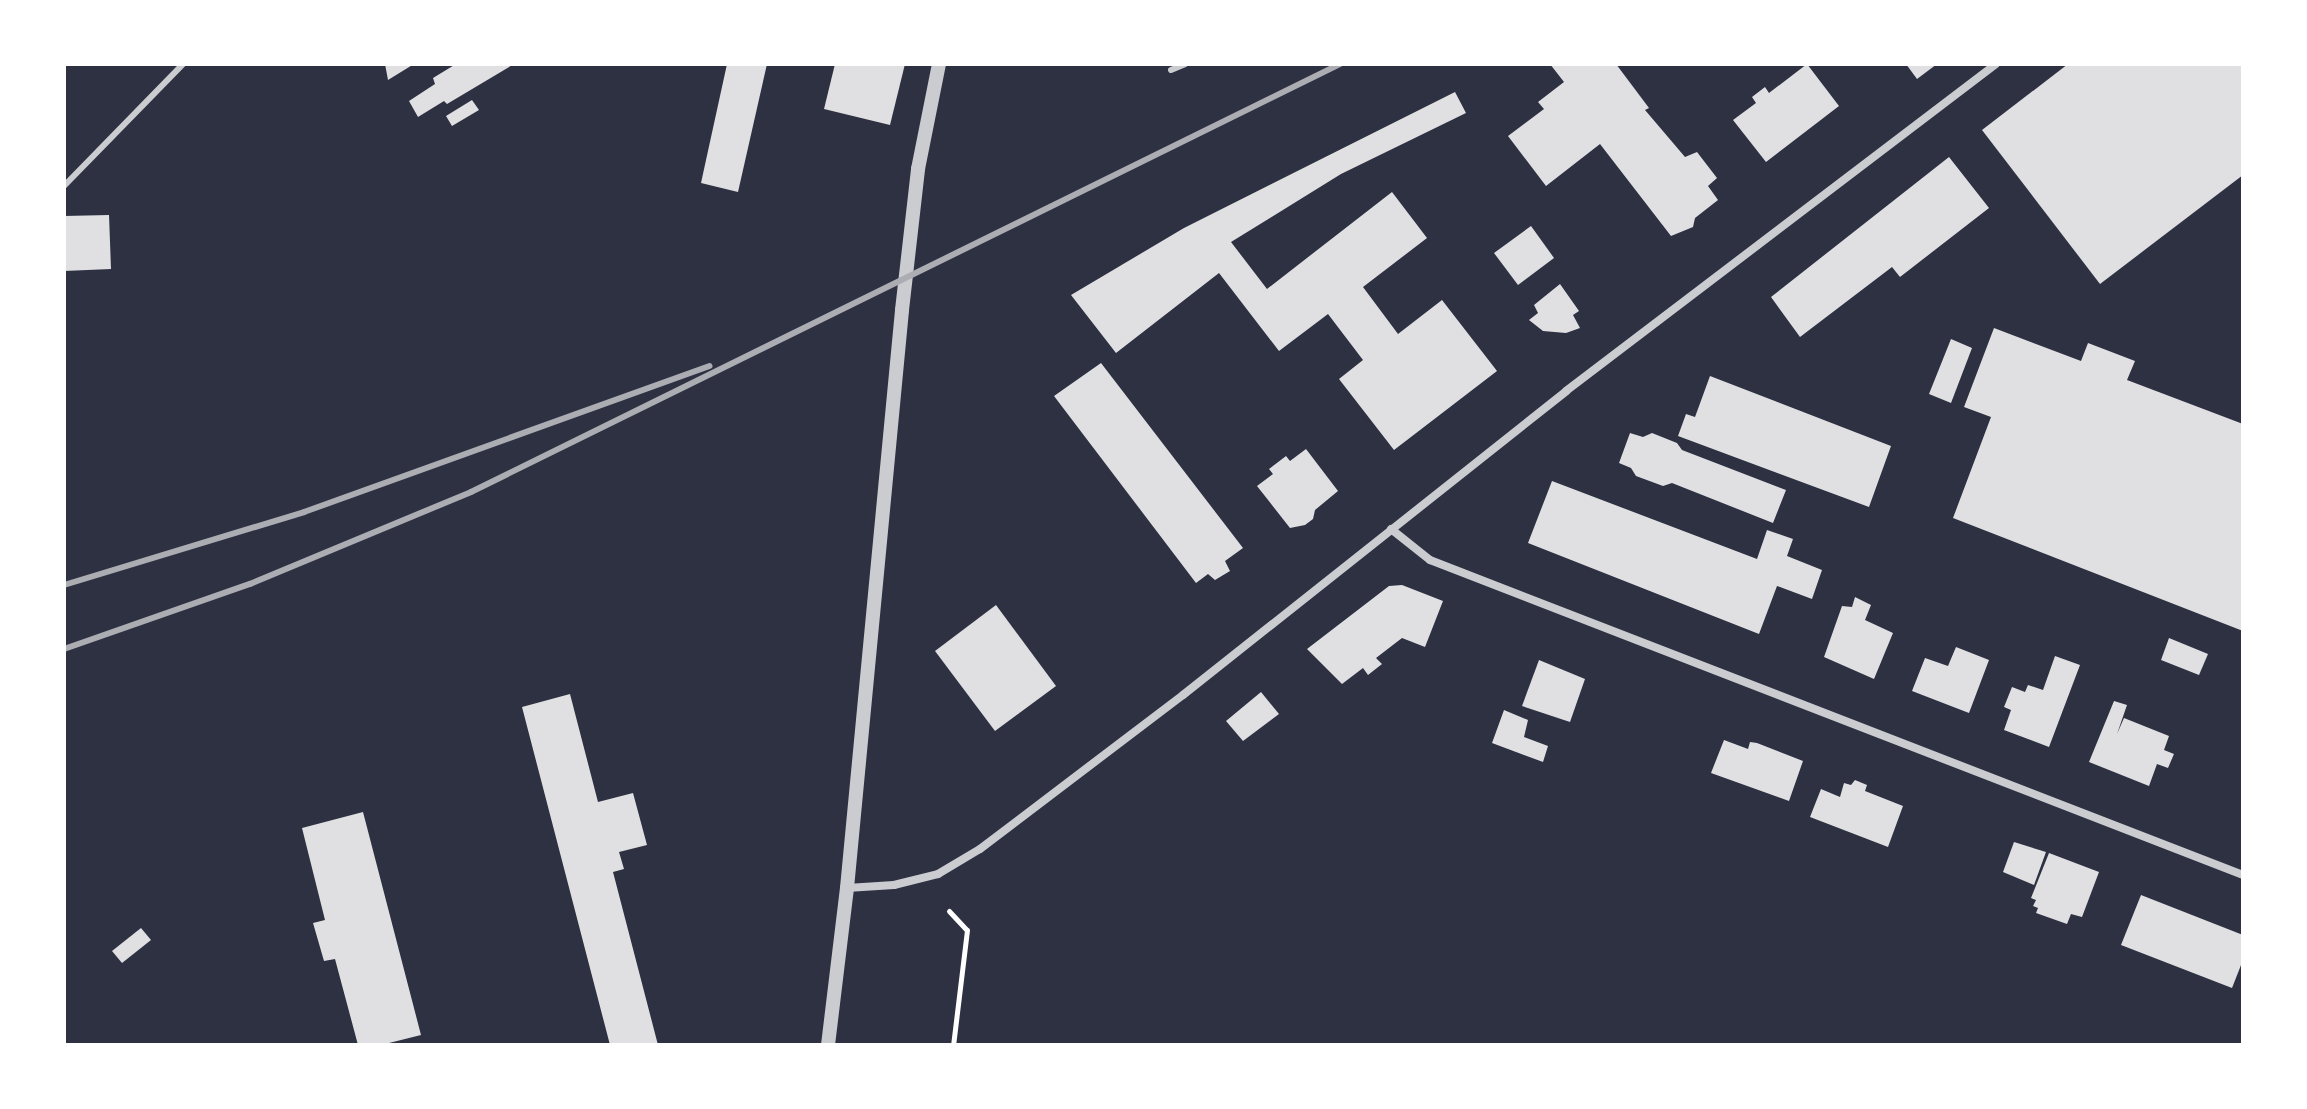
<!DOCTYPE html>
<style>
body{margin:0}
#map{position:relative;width:2307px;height:1109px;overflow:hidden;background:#2d3142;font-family:Poppins,sans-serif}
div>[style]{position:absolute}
.building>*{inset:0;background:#e0e0e3}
.path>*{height:5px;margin:-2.5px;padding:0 2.5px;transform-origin:2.5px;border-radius:2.5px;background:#fff}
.service>*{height:6px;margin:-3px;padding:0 3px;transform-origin:3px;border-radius:3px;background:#caccd0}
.minor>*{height:8px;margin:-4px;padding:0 4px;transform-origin:4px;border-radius:4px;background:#caccd0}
.tertiary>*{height:14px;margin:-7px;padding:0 7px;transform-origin:7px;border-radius:7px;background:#caccd0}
.rail>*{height:6px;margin:-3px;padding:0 3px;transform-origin:3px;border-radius:3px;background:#abadb3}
span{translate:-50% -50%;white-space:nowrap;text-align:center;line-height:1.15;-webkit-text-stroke:6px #fff;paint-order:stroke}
.frame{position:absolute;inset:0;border:66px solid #fff;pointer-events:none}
</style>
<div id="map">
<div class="building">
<i style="clip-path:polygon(385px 64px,414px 64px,388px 80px)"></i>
<i style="clip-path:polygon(456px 64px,514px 64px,447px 104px,444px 101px,418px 117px,409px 101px,435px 84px,433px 78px)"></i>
<i style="clip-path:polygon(727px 64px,767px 64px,738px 192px,701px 183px)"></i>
<i style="clip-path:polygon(835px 64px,905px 64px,890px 125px,824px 109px)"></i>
<i style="clip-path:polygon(1550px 64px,1616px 64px,1649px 108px,1645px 110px,1685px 157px,1697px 152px,1717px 178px,1708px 186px,1718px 200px,1695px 218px,1693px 227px,1671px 236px,1600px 144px,1546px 186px,1508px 136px,1544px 109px,1538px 102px,1564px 82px)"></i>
<i style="clip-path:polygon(1807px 64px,1839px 106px,1766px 162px,1733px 120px,1756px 103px,1752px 97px,1765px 87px,1769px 93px)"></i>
<i style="clip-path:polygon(1906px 64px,1937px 64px,1917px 79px)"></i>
<i style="clip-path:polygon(2068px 64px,2243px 64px,2243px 175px,2100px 284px,1982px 130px)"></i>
<i style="clip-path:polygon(1455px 92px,1466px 113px,1341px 174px,1231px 242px,1267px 289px,1392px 192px,1427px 238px,1363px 287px,1398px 334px,1442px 300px,1497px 371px,1394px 450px,1339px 379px,1363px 360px,1328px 314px,1279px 351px,1219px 273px,1116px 353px,1071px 295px,1184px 228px)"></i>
<i style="clip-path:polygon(472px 100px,479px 110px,452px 126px,446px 116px)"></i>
<i style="clip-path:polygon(1949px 157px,1989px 208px,1900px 277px,1892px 267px,1800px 337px,1771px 297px)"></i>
<i style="clip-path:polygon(109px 215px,111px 269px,64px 271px,64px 216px)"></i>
<i style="clip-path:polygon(1531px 226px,1554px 258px,1518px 285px,1494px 253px)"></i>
<i style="clip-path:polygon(1560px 284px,1579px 311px,1573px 315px,1580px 328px,1566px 333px,1543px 331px,1529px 320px,1538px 313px,1534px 305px)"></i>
<i style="clip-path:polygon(1994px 328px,2081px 361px,2088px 343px,2135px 361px,2127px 380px,2243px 424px,2243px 631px,1953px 518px,1991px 417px,1964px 407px)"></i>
<i style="clip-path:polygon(1951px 339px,1972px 348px,1951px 403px,1929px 394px)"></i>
<i style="clip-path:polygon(1101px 363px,1243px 548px,1225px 561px,1230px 571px,1215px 580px,1208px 574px,1196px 583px,1054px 396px)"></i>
<i style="clip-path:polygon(1710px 376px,1891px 446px,1869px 507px,1678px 436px,1686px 414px,1695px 417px)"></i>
<i style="clip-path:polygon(1630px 433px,1643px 437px,1652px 433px,1677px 443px,1682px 450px,1786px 490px,1773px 523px,1672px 483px,1663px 486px,1636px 476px,1631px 468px,1619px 463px)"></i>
<i style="clip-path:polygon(1306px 449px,1338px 491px,1315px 510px,1313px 519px,1305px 525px,1290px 528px,1257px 486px,1273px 474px,1269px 469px,1286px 456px,1290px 461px)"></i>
<i style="clip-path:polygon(1552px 481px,1757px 559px,1767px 530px,1793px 539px,1787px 556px,1822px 570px,1812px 599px,1777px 586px,1759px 634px,1528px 543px)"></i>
<i style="clip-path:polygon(1402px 585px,1443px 601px,1425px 647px,1402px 638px,1376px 658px,1382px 664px,1368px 675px,1363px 668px,1342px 684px,1307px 649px,1389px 586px)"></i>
<i style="clip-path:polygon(1855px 597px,1871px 605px,1865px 620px,1893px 633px,1874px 679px,1824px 657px,1842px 606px,1852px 607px)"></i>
<i style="clip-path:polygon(996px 605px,1056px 686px,995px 731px,935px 651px)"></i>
<i style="clip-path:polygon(2169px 638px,2208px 654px,2199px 675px,2161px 660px)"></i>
<i style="clip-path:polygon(1956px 647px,1989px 660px,1969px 713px,1912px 691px,1925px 658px,1948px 666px)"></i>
<i style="clip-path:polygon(2055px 656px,2080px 665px,2049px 747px,2004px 730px,2011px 710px,2004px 707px,2012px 687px,2025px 692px,2028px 685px,2043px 690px)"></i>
<i style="clip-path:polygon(1539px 660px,1585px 679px,1570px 722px,1522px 706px)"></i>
<i style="clip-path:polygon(1261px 692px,1279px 714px,1243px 741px,1226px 721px)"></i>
<i style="clip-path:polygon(570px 694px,598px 802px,633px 793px,647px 845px,619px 852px,624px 869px,613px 872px,658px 1045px,610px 1045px,522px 707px)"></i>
<i style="clip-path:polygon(2114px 701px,2127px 705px,2117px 734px,2124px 718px,2169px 736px,2164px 750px,2174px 754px,2168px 768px,2157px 764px,2149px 786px,2089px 762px)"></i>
<i style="clip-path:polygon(1504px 710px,1528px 720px,1524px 737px,1548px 746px,1543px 762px,1492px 743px)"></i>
<i style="clip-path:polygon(1724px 740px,1748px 749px,1750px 742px,1757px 743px,1803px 761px,1789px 801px,1711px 773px)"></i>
<i style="clip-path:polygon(1855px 780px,1867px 785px,1865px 791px,1903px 806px,1888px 847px,1810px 817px,1821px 789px,1840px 797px,1844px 783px,1851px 785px)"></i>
<i style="clip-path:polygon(363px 812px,421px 1035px,381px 1045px,358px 1045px,335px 959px,324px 961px,313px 923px,325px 920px,302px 828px)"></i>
<i style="clip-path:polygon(2014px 842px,2046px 852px,2034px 885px,2003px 872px)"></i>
<i style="clip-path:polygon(2049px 853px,2099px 872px,2082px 917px,2071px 914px,2067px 924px,2036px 913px,2038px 908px,2033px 906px,2036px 900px,2031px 898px)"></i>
<i style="clip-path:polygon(2141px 895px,2243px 935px,2243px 960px,2232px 988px,2121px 945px)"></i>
<i style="clip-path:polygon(141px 928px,151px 940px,122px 963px,112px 951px)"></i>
</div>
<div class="path">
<i style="left:949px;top:911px;width:26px;rotate:47deg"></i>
<i style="left:967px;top:930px;width:116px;rotate:96.9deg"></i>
</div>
<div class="service">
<i style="left:1171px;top:70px;width:15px;rotate:-23deg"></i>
<i style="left:64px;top:186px;width:170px;rotate:-45.7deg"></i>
</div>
<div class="minor">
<i style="left:1391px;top:529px;width:50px;rotate:38.5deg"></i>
<i style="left:1430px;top:560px;width:872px;rotate:21.18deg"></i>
<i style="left:847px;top:888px;width:47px;rotate:-3.7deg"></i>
<i style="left:894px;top:885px;width:45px;rotate:-14deg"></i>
<i style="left:938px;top:874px;width:49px;rotate:-30.8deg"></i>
<i style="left:980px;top:849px;width:255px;rotate:-37.2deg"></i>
<i style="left:1183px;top:695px;width:489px;rotate:-38.4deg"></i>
<i style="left:1566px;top:391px;width:540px;rotate:-37.25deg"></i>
</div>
<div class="tertiary">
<i style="left:828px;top:1045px;width:158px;rotate:-83.1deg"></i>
<i style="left:847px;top:888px;width:581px;rotate:-84.56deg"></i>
<i style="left:902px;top:310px;width:142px;rotate:-83.5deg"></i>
<i style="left:918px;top:169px;width:107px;rotate:-78.7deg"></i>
</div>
<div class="rail">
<i style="left:64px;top:585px;width:251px;rotate:-16.9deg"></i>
<i style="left:304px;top:512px;width:431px;rotate:-19.8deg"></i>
<i style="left:64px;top:649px;width:197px;rotate:-19.3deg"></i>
<i style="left:250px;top:584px;width:239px;rotate:-22.6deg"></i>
<i style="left:471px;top:492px;width:969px;rotate:-26.22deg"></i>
</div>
<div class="frame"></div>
</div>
